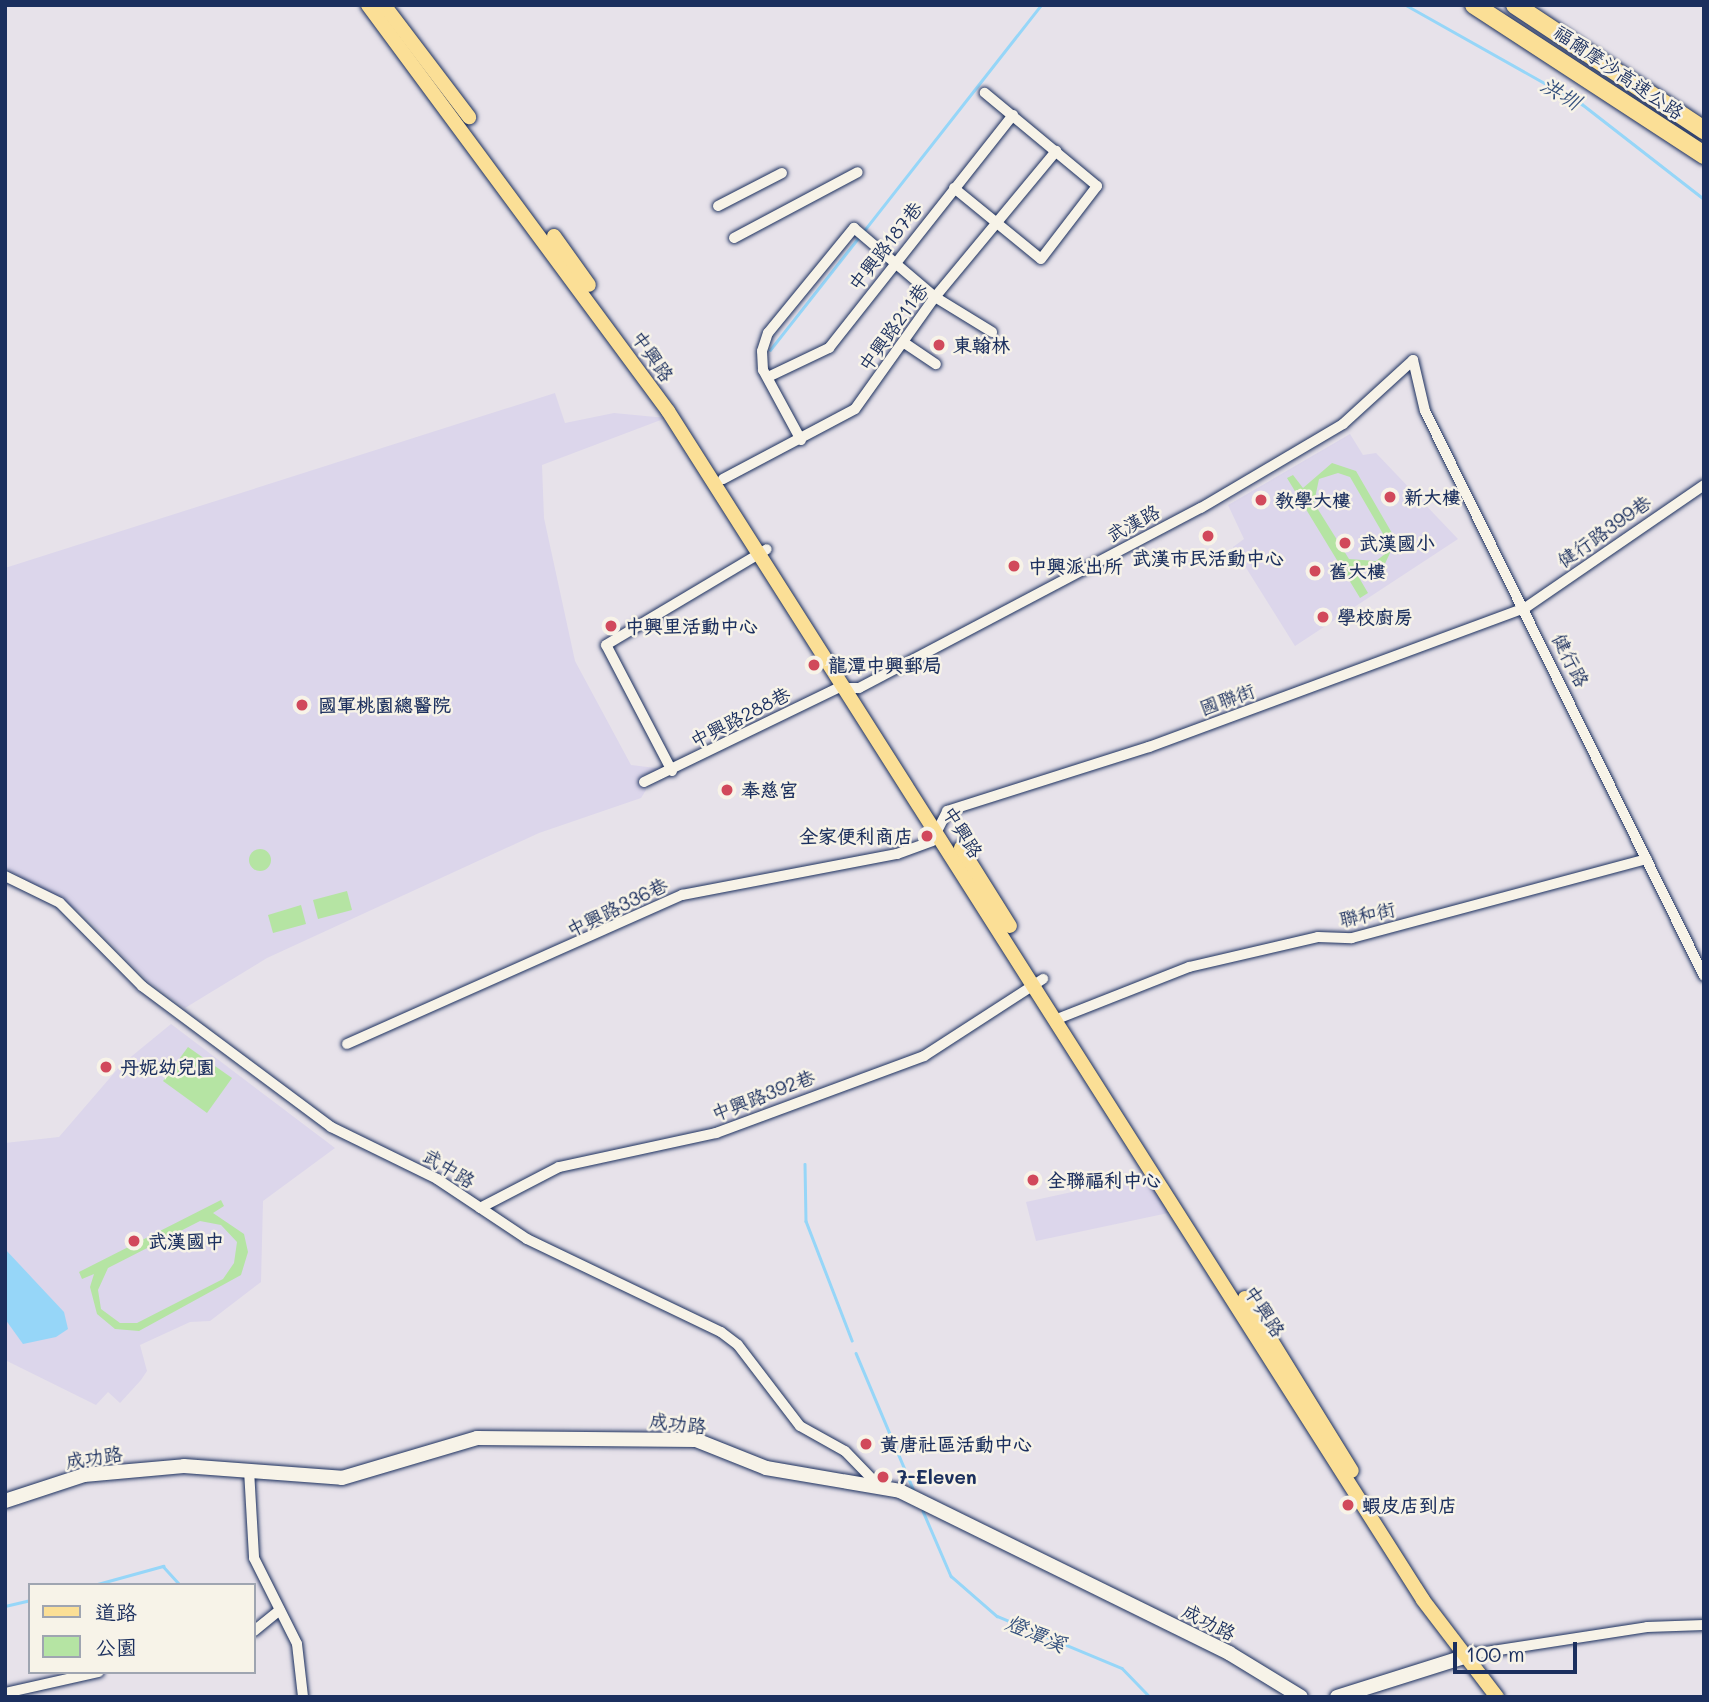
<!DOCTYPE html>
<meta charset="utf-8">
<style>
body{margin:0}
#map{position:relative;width:1709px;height:1702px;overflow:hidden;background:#e7e2ea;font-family:Mali,"LXGW WenKai TC",sans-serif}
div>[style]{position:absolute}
.built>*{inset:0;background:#dcd6eb}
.green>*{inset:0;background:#b5e4a3}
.round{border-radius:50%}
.water>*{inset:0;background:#96d6f8}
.stream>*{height:2.5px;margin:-1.25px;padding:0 1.25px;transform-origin:1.25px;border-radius:1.25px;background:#96d6f8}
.roads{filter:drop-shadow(0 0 2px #1b2f5e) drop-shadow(0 0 2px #1b2f5e)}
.street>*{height:10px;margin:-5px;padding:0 5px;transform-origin:5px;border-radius:5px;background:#f7f3e8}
.secondary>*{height:14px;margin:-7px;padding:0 7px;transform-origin:7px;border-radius:7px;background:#f7f3e8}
.primary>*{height:14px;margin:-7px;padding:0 7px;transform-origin:7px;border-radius:7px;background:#fbdf96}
.highway>*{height:18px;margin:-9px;padding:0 9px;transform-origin:9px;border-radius:9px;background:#fbdf96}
.dots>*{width:19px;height:19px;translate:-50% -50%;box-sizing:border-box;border:4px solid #f7f3e8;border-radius:50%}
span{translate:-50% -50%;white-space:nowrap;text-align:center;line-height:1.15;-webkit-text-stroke:5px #f7f3e8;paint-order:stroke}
.street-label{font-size:19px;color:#1b2f5e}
.poi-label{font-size:19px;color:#1b2f5e;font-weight:700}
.left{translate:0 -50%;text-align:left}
.right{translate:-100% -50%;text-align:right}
.water-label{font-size:21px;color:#34507d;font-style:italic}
.frame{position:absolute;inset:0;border:7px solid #1b2f5e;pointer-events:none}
.legend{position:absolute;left:28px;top:1583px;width:228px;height:91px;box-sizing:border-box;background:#f7f3e8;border:2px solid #9fa5b1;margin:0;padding:9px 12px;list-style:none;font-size:21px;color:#1b2f5e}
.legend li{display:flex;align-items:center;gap:14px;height:35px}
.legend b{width:35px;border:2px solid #9fa5b1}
.scale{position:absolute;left:1453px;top:1642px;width:124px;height:32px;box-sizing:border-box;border:4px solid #1b2f5e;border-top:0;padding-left:9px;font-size:21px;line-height:24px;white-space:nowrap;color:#1b2f5e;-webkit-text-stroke:5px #f7f3e8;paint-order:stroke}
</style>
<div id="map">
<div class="built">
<i style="clip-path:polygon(555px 393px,565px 423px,614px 413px,666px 418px,542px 465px,544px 518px,575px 661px,631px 765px,664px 769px,643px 775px,646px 790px,641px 798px,539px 833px,267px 958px,185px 1008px,148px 981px,82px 913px,5px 868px,5px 568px)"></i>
<i style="clip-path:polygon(1350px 434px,1363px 455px,1376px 453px,1458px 539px,1295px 646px,1233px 547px,1244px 539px,1228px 505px)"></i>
<i style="clip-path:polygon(171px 1024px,335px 1148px,263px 1201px,261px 1282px,210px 1321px,190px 1322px,140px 1345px,147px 1371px,141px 1380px,120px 1403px,108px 1392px,96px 1405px,5px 1360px,5px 1143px,59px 1137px,121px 1065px)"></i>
<i style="clip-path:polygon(1150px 1175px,1173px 1212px,1036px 1241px,1026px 1202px)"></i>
</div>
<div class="green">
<i style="clip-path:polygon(evenodd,1332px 463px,1356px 471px,1396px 540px,1383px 568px,1354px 569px,1368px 593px,1360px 598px,1287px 478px,1293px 475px,1303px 488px,1332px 463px,1338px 473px,1350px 477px,1386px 539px,1385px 554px,1376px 561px,1349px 559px,1314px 503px,1319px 479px,1338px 473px)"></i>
<i class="round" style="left:249px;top:849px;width:22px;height:22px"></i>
<i style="clip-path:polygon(347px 891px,352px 910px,318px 919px,313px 900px)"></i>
<i style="clip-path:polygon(301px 905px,306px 924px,273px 933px,268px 915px)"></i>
<i style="clip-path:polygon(188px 1047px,232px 1078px,207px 1113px,163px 1081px)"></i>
<i style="clip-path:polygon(evenodd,221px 1200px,224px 1206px,213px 1213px,244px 1234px,248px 1252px,241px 1275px,139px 1331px,115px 1329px,97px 1314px,90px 1287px,94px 1274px,82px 1279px,79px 1272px,221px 1200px,200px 1221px,221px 1225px,237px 1242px,234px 1263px,223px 1279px,137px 1323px,120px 1323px,101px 1309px,98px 1290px,108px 1268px,200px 1221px)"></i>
</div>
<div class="water">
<i style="clip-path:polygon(5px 1249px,64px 1312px,68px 1329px,56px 1337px,23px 1344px,5px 1319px)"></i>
</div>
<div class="stream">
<i style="left:1406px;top:5px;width:202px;rotate:29.4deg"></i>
<i style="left:1582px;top:104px;width:155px;rotate:37.9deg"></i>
<i style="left:863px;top:232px;width:288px;rotate:-51.9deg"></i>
<i style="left:770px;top:350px;width:144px;rotate:-51.8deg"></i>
<i style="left:805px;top:1164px;width:57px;rotate:89deg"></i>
<i style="left:806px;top:1221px;width:128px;rotate:68.9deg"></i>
<i style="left:856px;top:1353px;width:150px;rotate:67.2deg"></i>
<i style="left:923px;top:1511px;width:71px;rotate:66.7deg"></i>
<i style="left:951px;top:1576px;width:61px;rotate:41deg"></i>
<i style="left:997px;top:1616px;width:135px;rotate:22.6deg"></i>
<i style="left:1122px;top:1668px;width:40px;rotate:46deg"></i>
<i style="left:94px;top:1585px;width:72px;rotate:-15.4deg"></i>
<i style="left:163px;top:1566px;width:25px;rotate:48deg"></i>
<i style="left:201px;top:1585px;width:18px"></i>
<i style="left:5px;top:1606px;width:26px;rotate:-13deg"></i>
</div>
<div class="roads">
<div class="street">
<i style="left:954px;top:188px;width:112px;rotate:39.2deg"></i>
<i style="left:1041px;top:259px;width:92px;rotate:-52.5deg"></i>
<i style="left:1097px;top:186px;width:146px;rotate:-140.3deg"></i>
<i style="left:718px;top:206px;width:72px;rotate:-27.3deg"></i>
<i style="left:734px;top:238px;width:140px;rotate:-28deg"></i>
<i style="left:906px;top:344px;width:36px;rotate:34deg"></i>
<i style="left:768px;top:377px;width:68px;rotate:-25.4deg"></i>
<i style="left:829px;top:348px;width:297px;rotate:-51.7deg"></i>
<i style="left:801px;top:440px;width:80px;rotate:-118.5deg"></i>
<i style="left:763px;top:370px;width:19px;rotate:-93deg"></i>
<i style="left:762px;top:351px;width:19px;rotate:-72deg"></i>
<i style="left:768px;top:333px;width:136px;rotate:-50.7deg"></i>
<i style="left:854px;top:228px;width:106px;rotate:40.4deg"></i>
<i style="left:935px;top:297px;width:67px;rotate:31.6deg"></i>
<i style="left:723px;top:479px;width:149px;rotate:-27.9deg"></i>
<i style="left:855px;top:409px;width:138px;rotate:-54.5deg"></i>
<i style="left:935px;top:297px;width:190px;rotate:-50.3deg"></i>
<i style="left:672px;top:771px;width:142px;rotate:-117.6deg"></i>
<i style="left:606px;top:645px;width:187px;rotate:-30.8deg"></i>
<i style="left:644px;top:782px;width:216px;rotate:-25.9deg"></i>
<i style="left:838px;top:688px;width:21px"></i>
<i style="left:859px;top:688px;width:386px;rotate:-27.8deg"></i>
<i style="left:1201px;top:508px;width:165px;rotate:-30.6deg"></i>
<i style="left:1343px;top:424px;width:95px;rotate:-42.4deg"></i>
<i style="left:1413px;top:360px;width:52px;rotate:76.8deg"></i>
<i style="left:1425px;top:411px;width:630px;rotate:63.72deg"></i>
<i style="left:5px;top:876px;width:61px;rotate:26.1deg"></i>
<i style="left:60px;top:903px;width:117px;rotate:45.3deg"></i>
<i style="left:142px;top:986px;width:236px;rotate:36.7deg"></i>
<i style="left:331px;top:1127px;width:118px;rotate:26.1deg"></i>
<i style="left:437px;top:1179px;width:108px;rotate:33.7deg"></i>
<i style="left:527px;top:1239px;width:215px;rotate:25.6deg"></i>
<i style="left:721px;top:1332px;width:21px;rotate:37deg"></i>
<i style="left:738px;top:1345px;width:102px;rotate:52.6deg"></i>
<i style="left:800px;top:1426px;width:51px;rotate:29.1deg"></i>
<i style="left:845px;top:1451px;width:43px;rotate:45.9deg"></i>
<i style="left:1057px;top:1019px;width:142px;rotate:-21.5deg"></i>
<i style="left:1189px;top:967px;width:132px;rotate:-13.1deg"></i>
<i style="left:1318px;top:937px;width:34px;rotate:2deg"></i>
<i style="left:1352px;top:938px;width:305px;rotate:-15deg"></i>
<i style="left:347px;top:1044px;width:367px;rotate:-24deg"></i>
<i style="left:682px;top:895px;width:219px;rotate:-10.8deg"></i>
<i style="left:897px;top:854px;width:37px;rotate:-20deg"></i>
<i style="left:932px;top:841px;width:34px;rotate:-63deg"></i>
<i style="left:947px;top:811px;width:212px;rotate:-17.6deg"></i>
<i style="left:1149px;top:747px;width:401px;rotate:-20.3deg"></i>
<i style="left:1525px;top:608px;width:217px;rotate:-34.5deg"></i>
<i style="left:480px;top:1208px;width:89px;rotate:-27.4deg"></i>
<i style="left:559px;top:1167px;width:161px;rotate:-12.2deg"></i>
<i style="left:716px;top:1133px;width:222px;rotate:-20.3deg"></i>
<i style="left:924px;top:1056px;width:142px;rotate:-32.9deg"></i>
<i style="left:249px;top:1470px;width:88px;rotate:86.7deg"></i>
<i style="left:254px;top:1558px;width:96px;rotate:63.4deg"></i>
<i style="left:297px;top:1644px;width:53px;rotate:83.5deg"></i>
<i style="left:254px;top:1631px;width:33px;rotate:-39deg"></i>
<i style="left:1473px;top:1654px;width:176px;rotate:-8.8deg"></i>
<i style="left:1647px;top:1627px;width:57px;rotate:-2deg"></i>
<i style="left:5px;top:1693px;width:96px;rotate:-12.6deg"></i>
</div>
<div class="secondary">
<i style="left:5px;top:1501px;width:83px;rotate:-18.2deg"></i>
<i style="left:84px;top:1475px;width:100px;rotate:-5.1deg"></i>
<i style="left:184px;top:1466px;width:158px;rotate:4.3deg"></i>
<i style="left:342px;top:1478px;width:141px;rotate:-16.5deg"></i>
<i style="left:477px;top:1438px;width:219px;rotate:0.5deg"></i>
<i style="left:696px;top:1440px;width:75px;rotate:21.8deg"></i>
<i style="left:766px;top:1468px;width:136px;rotate:9.7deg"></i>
<i style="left:900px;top:1491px;width:367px;rotate:26.2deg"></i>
<i style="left:1229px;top:1653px;width:84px;rotate:31.4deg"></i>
<i style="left:1337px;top:1697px;width:143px;rotate:-17.5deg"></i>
</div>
<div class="primary">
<i style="left:368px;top:5px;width:505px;rotate:53.54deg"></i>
<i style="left:668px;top:411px;width:1408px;rotate:57.58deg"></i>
<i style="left:1423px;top:1600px;width:122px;rotate:52.7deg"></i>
<i style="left:384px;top:5px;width:141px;rotate:52.8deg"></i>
<i style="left:554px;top:236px;width:60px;rotate:54.5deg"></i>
<i style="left:961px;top:848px;width:92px;rotate:57.9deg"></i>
<i style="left:1245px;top:1298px;width:203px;rotate:58.3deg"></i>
</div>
<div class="highway">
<i style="left:1474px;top:5px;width:275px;rotate:33.1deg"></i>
<i style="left:1515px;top:5px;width:227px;rotate:33.5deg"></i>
</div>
</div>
<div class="dots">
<i style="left:939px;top:345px;background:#d1495b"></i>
<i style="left:1390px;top:497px;background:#d1495b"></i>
<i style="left:1261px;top:500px;background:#d1495b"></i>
<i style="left:1208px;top:536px;background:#d1495b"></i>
<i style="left:1345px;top:543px;background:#d1495b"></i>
<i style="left:1014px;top:566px;background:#d1495b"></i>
<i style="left:1315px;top:571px;background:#d1495b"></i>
<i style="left:1323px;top:617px;background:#d1495b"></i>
<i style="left:611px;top:626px;background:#d1495b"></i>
<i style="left:814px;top:665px;background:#d1495b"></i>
<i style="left:302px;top:705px;background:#d1495b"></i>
<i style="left:727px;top:790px;background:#d1495b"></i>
<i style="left:927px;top:836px;background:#d1495b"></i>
<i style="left:106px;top:1067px;background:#d1495b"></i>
<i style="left:1033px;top:1180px;background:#d1495b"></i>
<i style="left:134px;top:1241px;background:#d1495b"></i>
<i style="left:866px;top:1444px;background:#d1495b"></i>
<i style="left:883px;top:1477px;background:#d1495b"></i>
<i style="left:1348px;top:1505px;background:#d1495b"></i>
</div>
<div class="street-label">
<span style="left:1619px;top:72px;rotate:34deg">福爾摩沙高速公路</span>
<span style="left:885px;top:246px;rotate:-52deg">中興路187巷</span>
<span style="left:893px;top:327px;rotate:-54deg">中興路211巷</span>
<span style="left:653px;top:356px;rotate:55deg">中興路</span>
<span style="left:1133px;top:523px;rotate:-28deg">武漢路</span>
<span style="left:1604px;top:531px;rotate:-35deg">健行路399巷</span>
<span style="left:1571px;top:660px;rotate:63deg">健行路</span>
<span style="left:1227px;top:699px;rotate:-20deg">國聯街</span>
<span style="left:740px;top:717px;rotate:-27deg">中興路288巷</span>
<span style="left:963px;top:832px;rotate:58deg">中興路</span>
<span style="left:617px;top:907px;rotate:-26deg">中興路336巷</span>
<span style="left:1367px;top:914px;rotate:-12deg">聯和街</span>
<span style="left:763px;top:1095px;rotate:-21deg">中興路392巷</span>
<span style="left:449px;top:1168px;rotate:31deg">武中路</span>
<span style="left:1265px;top:1311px;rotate:57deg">中興路</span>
<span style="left:678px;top:1423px;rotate:7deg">成功路</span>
<span style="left:94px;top:1457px;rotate:-8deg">成功路</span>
<span style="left:1209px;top:1622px;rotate:27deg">成功路</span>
</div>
<div class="poi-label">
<span class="left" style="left:953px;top:345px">東翰林</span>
<span class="left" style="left:1404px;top:497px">新大樓</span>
<span class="left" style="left:1275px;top:500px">教學大樓</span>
<span class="left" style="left:1359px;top:543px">武漢國小</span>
<span style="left:1208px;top:558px">武漢市民活動中心</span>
<span class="left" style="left:1028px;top:566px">中興派出所</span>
<span class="left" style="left:1329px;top:571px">舊大樓</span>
<span class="left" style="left:1337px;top:617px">學校廚房</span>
<span class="left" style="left:625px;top:626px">中興里活動中心</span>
<span class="left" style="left:828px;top:665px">龍潭中興郵局</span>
<span class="left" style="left:318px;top:705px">國軍桃園總醫院</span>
<span class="left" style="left:741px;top:790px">奉慈宮</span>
<span class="right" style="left:913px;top:836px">全家便利商店</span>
<span class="left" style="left:120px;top:1067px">丹妮幼兒園</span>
<span class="left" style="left:1047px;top:1180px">全聯福利中心</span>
<span class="left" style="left:148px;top:1241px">武漢國中</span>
<span class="left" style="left:880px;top:1444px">黃唐社區活動中心</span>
<span class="left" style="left:897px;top:1477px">7-Eleven</span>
<span class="left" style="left:1362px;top:1505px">蝦皮店到店</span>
</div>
<div class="water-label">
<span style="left:1561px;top:93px;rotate:30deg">洪圳</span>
<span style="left:1036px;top:1633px;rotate:23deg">燈潭溪</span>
</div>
<div class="frame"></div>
<ul class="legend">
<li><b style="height:9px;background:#fbdf96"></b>道路</li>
<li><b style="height:19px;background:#b5e4a3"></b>公園</li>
</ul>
<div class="scale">100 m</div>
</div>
